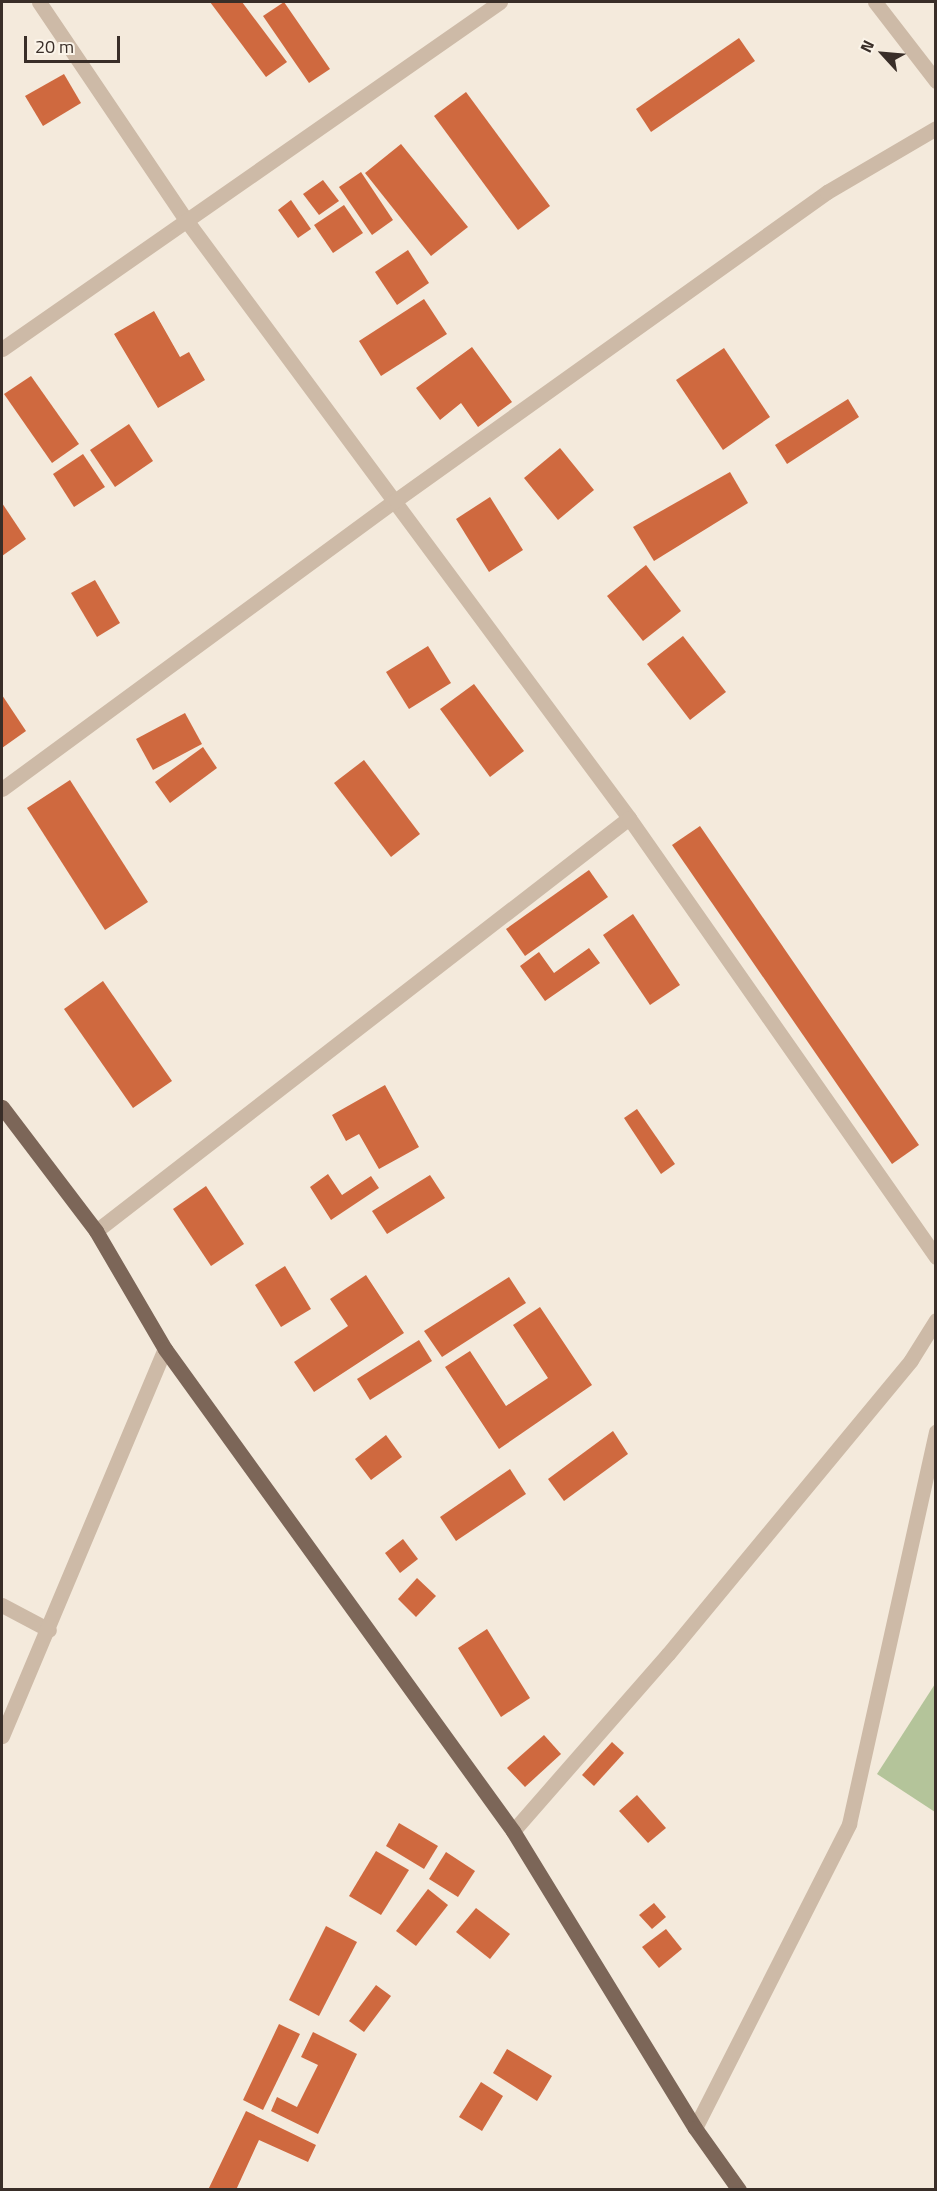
<!DOCTYPE html>
<style>
body{margin:0}
#map{position:relative;width:937px;height:2191px;overflow:hidden;background:#f4eadc;font-family:"Titillium Web",sans-serif}
div>[style]{position:absolute}
.green>*{inset:0;background:#b4c49a}
.building>*{inset:0;background:#cf693f}
.street>*{height:15px;margin:-7.5px;padding:0 7.5px;transform-origin:7.5px;border-radius:7.5px;background:#cdbaa7}
.primary>*{height:15px;margin:-7.5px;padding:0 7.5px;transform-origin:7.5px;border-radius:7.5px;background:#7c6658}
span{translate:-50% -50%;white-space:nowrap;text-align:center;line-height:1.15;-webkit-text-stroke:4.5px #fbf4e9;paint-order:stroke}
.frame{position:absolute;inset:0;border:3px solid #392e28;pointer-events:none}
.north{position:absolute;left:853px;top:24px;width:60px;height:60px;-webkit-text-stroke:4px #fbf4e9;paint-order:stroke;rotate:296deg;font-size:16px;font-weight:700;line-height:24px;text-align:center;color:#392e28}
.north::after{content:'';display:block;margin:auto;width:21px;height:27px;background:#392e28;clip-path:polygon(50% 0,100% 100%,50% 72%,0 100%)}
.scale{position:absolute;left:24px;top:36px;width:96px;height:27px;box-sizing:border-box;border:3px solid #392e28;border-top:0;padding-left:8px;font-size:18px;line-height:21px;white-space:nowrap;color:#392e28;-webkit-text-stroke:4px #fbf4e9;paint-order:stroke}
</style>
<div id="map">
<div class="green">
<i style="clip-path:polygon(935px 1684px,935px 1812px,877px 1774px)"></i>
</div>
<div class="building">
<i style="clip-path:polygon(210px 2px,242px 2px,287px 62px,266px 77px)"></i>
<i style="clip-path:polygon(284px 2px,330px 69px,309px 83px,263px 16px)"></i>
<i style="clip-path:polygon(739px 38px,755px 61px,651px 132px,636px 109px)"></i>
<i style="clip-path:polygon(64px 74px,81px 103px,43px 126px,25px 96px)"></i>
<i style="clip-path:polygon(466px 92px,550px 206px,518px 230px,434px 116px)"></i>
<i style="clip-path:polygon(401px 144px,468px 227px,431px 256px,365px 173px)"></i>
<i style="clip-path:polygon(361px 172px,393px 220px,372px 235px,339px 187px)"></i>
<i style="clip-path:polygon(323px 180px,339px 201px,319px 215px,303px 194px)"></i>
<i style="clip-path:polygon(291px 200px,311px 229px,298px 238px,278px 210px)"></i>
<i style="clip-path:polygon(344px 205px,363px 233px,333px 253px,314px 225px)"></i>
<i style="clip-path:polygon(408px 250px,429px 283px,397px 305px,375px 272px)"></i>
<i style="clip-path:polygon(424px 299px,447px 334px,381px 376px,359px 341px)"></i>
<i style="clip-path:polygon(154px 311px,180px 357px,189px 352px,205px 380px,158px 408px,114px 334px)"></i>
<i style="clip-path:polygon(472px 347px,512px 402px,478px 427px,461px 403px,440px 420px,416px 388px)"></i>
<i style="clip-path:polygon(724px 348px,770px 417px,723px 450px,676px 380px)"></i>
<i style="clip-path:polygon(31px 376px,79px 444px,52px 463px,4px 394px)"></i>
<i style="clip-path:polygon(848px 399px,859px 417px,787px 464px,775px 445px)"></i>
<i style="clip-path:polygon(129px 424px,153px 461px,115px 487px,90px 450px)"></i>
<i style="clip-path:polygon(560px 448px,594px 490px,558px 520px,524px 478px)"></i>
<i style="clip-path:polygon(83px 454px,105px 487px,74px 507px,53px 474px)"></i>
<i style="clip-path:polygon(730px 472px,748px 503px,654px 561px,633px 527px)"></i>
<i style="clip-path:polygon(490px 497px,523px 550px,489px 572px,456px 519px)"></i>
<i style="clip-path:polygon(2px 503px,26px 539px,2px 556px)"></i>
<i style="clip-path:polygon(646px 565px,681px 611px,643px 641px,607px 596px)"></i>
<i style="clip-path:polygon(95px 580px,120px 623px,97px 637px,71px 593px)"></i>
<i style="clip-path:polygon(683px 636px,726px 692px,690px 720px,647px 664px)"></i>
<i style="clip-path:polygon(428px 646px,451px 683px,409px 709px,386px 672px)"></i>
<i style="clip-path:polygon(474px 684px,524px 751px,490px 777px,440px 709px)"></i>
<i style="clip-path:polygon(2px 695px,26px 731px,2px 748px)"></i>
<i style="clip-path:polygon(185px 713px,202px 744px,153px 770px,136px 739px)"></i>
<i style="clip-path:polygon(203px 747px,217px 768px,170px 803px,155px 782px)"></i>
<i style="clip-path:polygon(364px 760px,420px 834px,391px 857px,334px 783px)"></i>
<i style="clip-path:polygon(70px 780px,148px 902px,105px 930px,27px 808px)"></i>
<i style="clip-path:polygon(700px 826px,919px 1145px,892px 1164px,672px 845px)"></i>
<i style="clip-path:polygon(589px 870px,608px 897px,525px 956px,506px 929px)"></i>
<i style="clip-path:polygon(633px 914px,680px 985px,650px 1005px,603px 935px)"></i>
<i style="clip-path:polygon(589px 948px,600px 963px,545px 1001px,520px 966px,539px 952px,554px 973px)"></i>
<i style="clip-path:polygon(103px 981px,172px 1081px,133px 1108px,64px 1009px)"></i>
<i style="clip-path:polygon(385px 1085px,419px 1147px,379px 1169px,359px 1134px,346px 1141px,332px 1115px)"></i>
<i style="clip-path:polygon(637px 1109px,675px 1164px,661px 1174px,624px 1118px)"></i>
<i style="clip-path:polygon(328px 1174px,342px 1195px,371px 1176px,379px 1188px,331px 1220px,310px 1187px)"></i>
<i style="clip-path:polygon(430px 1175px,445px 1198px,387px 1234px,372px 1211px)"></i>
<i style="clip-path:polygon(206px 1186px,244px 1244px,211px 1266px,173px 1209px)"></i>
<i style="clip-path:polygon(285px 1266px,311px 1309px,281px 1327px,255px 1285px)"></i>
<i style="clip-path:polygon(366px 1275px,404px 1333px,314px 1392px,294px 1362px,348px 1326px,330px 1299px)"></i>
<i style="clip-path:polygon(509px 1277px,526px 1303px,442px 1357px,424px 1331px)"></i>
<i style="clip-path:polygon(540px 1307px,592px 1385px,499px 1449px,445px 1367px,470px 1351px,506px 1406px,548px 1378px,513px 1325px)"></i>
<i style="clip-path:polygon(419px 1340px,432px 1361px,370px 1400px,357px 1379px)"></i>
<i style="clip-path:polygon(613px 1431px,628px 1454px,564px 1501px,548px 1479px)"></i>
<i style="clip-path:polygon(386px 1435px,402px 1457px,371px 1480px,355px 1459px)"></i>
<i style="clip-path:polygon(510px 1469px,526px 1494px,456px 1541px,440px 1517px)"></i>
<i style="clip-path:polygon(403px 1539px,418px 1559px,400px 1573px,385px 1553px)"></i>
<i style="clip-path:polygon(417px 1578px,436px 1596px,416px 1617px,398px 1599px)"></i>
<i style="clip-path:polygon(487px 1629px,530px 1698px,501px 1717px,458px 1648px)"></i>
<i style="clip-path:polygon(544px 1735px,561px 1754px,525px 1787px,507px 1768px)"></i>
<i style="clip-path:polygon(612px 1742px,624px 1753px,594px 1786px,582px 1775px)"></i>
<i style="clip-path:polygon(637px 1795px,666px 1828px,648px 1843px,619px 1811px)"></i>
<i style="clip-path:polygon(399px 1823px,438px 1846px,424px 1869px,386px 1846px)"></i>
<i style="clip-path:polygon(376px 1851px,409px 1870px,381px 1915px,349px 1896px)"></i>
<i style="clip-path:polygon(446px 1852px,475px 1871px,458px 1897px,429px 1879px)"></i>
<i style="clip-path:polygon(428px 1889px,448px 1905px,416px 1946px,396px 1931px)"></i>
<i style="clip-path:polygon(654px 1903px,666px 1917px,652px 1929px,639px 1915px)"></i>
<i style="clip-path:polygon(476px 1908px,510px 1934px,490px 1959px,456px 1932px)"></i>
<i style="clip-path:polygon(326px 1926px,357px 1942px,319px 2016px,289px 2000px)"></i>
<i style="clip-path:polygon(666px 1929px,682px 1949px,659px 1968px,642px 1947px)"></i>
<i style="clip-path:polygon(376px 1985px,391px 1996px,364px 2032px,349px 2021px)"></i>
<i style="clip-path:polygon(279px 2024px,300px 2034px,263px 2110px,243px 2100px)"></i>
<i style="clip-path:polygon(313px 2032px,357px 2054px,318px 2134px,271px 2111px,277px 2097px,297px 2107px,318px 2065px,301px 2057px)"></i>
<i style="clip-path:polygon(507px 2049px,552px 2076px,537px 2101px,493px 2073px)"></i>
<i style="clip-path:polygon(481px 2082px,503px 2096px,482px 2131px,459px 2117px)"></i>
<i style="clip-path:polygon(246px 2111px,316px 2145px,308px 2162px,259px 2140px,236px 2190px,208px 2190px)"></i>
</div>
<div class="street">
<i style="left:39px;top:2px;width:263px;rotate:56deg"></i>
<i style="left:186px;top:220px;width:744px;rotate:53.47deg"></i>
<i style="left:629px;top:818px;width:674px;rotate:142.23deg"></i>
<i style="left:875px;top:2px;width:100px;rotate:52.3deg"></i>
<i style="left:2px;top:349px;width:607px;rotate:-34.87deg"></i>
<i style="left:2px;top:789px;width:489px;rotate:-36.3deg"></i>
<i style="left:396px;top:500px;width:530px;rotate:-35.55deg"></i>
<i style="left:827px;top:192px;width:126px;rotate:-30.4deg"></i>
<i style="left:629px;top:818px;width:536px;rotate:55.03deg"></i>
<i style="left:2px;top:1605px;width:53px;rotate:28deg"></i>
<i style="left:2px;top:1736px;width:420px;rotate:-67.2deg"></i>
<i style="left:513px;top:1831px;width:235px;rotate:-48.8deg"></i>
<i style="left:668px;top:1654px;width:381px;rotate:-50.4deg"></i>
<i style="left:911px;top:1360px;width:47px;rotate:-58deg"></i>
<i style="left:695px;top:2128px;width:341px;rotate:-63.1deg"></i>
<i style="left:849px;top:1824px;width:402px;rotate:-77.5deg"></i>
</div>
<div class="primary">
<i style="left:2px;top:1107px;width:156px;rotate:52.8deg"></i>
<i style="left:96px;top:1231px;width:137px;rotate:59.7deg"></i>
<i style="left:165px;top:1349px;width:594px;rotate:54.17deg"></i>
<i style="left:513px;top:1831px;width:348px;rotate:58.5deg"></i>
<i style="left:695px;top:2128px;width:76px;rotate:54.6deg"></i>
</div>
<div class="frame"></div>
<div class="north">N</div>
<div class="scale">20 m</div>
</div>
